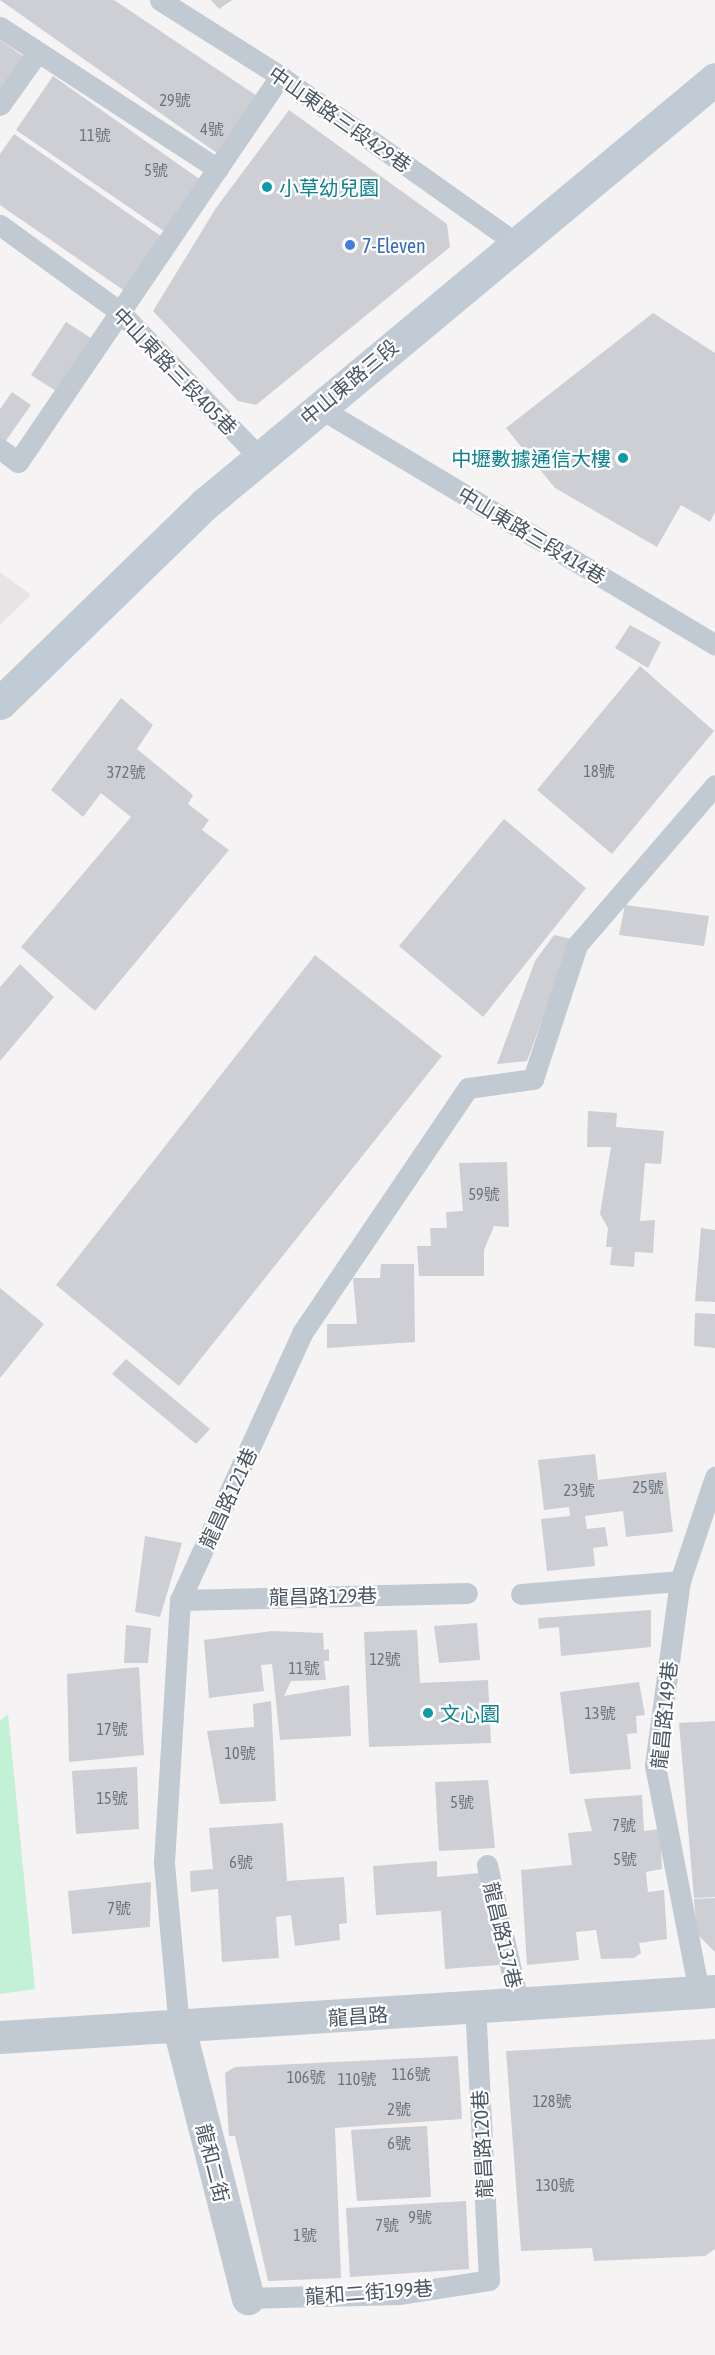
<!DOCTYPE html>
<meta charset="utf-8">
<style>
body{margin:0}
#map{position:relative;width:715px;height:2355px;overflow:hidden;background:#f5f3f3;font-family:"Asap Condensed","Noto Sans TC",sans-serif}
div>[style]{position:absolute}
.education>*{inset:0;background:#e6e4e5}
.green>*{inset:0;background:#c3f1d5}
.building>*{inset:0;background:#cdcfd5}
.lane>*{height:21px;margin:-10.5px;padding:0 10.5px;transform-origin:10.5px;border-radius:10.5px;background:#c1cad2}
.street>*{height:33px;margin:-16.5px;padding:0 16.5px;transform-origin:16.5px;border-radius:16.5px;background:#c1cad2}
.secondary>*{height:33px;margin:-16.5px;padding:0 16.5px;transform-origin:16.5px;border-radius:16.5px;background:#c1cbd6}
.dots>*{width:16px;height:16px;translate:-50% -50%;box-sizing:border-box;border:3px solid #fff;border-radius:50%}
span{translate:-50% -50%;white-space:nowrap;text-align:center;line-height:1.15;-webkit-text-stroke:4.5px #fff;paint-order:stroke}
.number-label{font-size:16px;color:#6b747e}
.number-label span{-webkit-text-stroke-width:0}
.street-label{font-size:20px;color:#4a5661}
.culture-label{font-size:20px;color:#0d838f}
.left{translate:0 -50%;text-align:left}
.right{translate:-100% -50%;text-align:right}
.shop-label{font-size:20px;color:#366cbe}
</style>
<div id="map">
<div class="education">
<i style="clip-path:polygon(0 572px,31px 595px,0 625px)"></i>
</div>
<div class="green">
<i style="clip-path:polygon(8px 1714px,35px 1989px,0 1994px,0 1721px)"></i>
</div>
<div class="building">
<i style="clip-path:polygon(0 0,114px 0,263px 100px,224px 158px)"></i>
<i style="clip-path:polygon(211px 0,232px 0,219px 9px)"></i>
<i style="clip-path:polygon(0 40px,26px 58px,0 92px)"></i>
<i style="clip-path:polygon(53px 76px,208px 185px,171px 236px,16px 130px)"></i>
<i style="clip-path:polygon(289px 110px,447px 224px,450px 247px,256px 405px,238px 401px,153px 311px,216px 208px)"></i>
<i style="clip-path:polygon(14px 134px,168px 241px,132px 296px,0 205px,0 154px)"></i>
<i style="clip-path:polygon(653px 313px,715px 353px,715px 512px,710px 522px,681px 505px,657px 547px,555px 488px,506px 428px)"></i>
<i style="clip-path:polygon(66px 322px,91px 338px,56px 391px,31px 375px)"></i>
<i style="clip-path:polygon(12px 392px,31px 405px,0 449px,0 409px)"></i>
<i style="clip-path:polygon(630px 625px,661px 642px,648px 668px,615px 648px)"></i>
<i style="clip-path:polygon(640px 666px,714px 731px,612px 854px,537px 790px)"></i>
<i style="clip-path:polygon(121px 698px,153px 725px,137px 749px,193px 795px,188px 804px,209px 820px,202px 830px,229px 850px,95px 1011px,21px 947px,131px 817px,101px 793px,83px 817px,51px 790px)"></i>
<i style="clip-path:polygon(504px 819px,586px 888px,483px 1017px,399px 946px)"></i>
<i style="clip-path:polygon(625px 905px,709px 916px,704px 946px,619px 935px)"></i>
<i style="clip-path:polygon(554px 935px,572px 939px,527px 1061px,497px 1064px,535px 961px)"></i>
<i style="clip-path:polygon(315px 955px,442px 1056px,179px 1386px,56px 1285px)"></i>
<i style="clip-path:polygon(20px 964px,54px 997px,0 1061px,0 987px)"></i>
<i style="clip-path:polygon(588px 1111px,617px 1113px,616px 1127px,664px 1131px,661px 1164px,645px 1163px,640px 1221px,655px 1220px,653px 1253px,635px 1252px,634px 1267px,610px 1265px,612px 1247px,606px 1247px,608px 1228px,600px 1214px,611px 1147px,587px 1147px)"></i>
<i style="clip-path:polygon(507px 1162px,509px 1227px,494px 1226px,484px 1250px,484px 1276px,419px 1276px,417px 1246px,431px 1246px,430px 1228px,447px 1228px,446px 1212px,463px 1211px,459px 1163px)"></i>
<i style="clip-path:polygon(701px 1228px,715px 1230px,715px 1302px,695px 1301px)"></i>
<i style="clip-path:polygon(381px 1264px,414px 1264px,415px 1342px,327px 1348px,327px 1324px,357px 1324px,353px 1278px,380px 1278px)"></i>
<i style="clip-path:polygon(0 1288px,44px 1324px,0 1378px)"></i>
<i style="clip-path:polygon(695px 1313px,715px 1314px,715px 1348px,694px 1346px)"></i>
<i style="clip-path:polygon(126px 1359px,210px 1429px,196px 1444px,112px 1374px)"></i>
<i style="clip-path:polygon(595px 1454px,598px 1480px,666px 1472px,673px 1532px,626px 1537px,623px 1511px,585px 1516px,587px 1529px,605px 1527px,608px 1546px,593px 1548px,595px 1566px,547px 1571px,541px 1519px,570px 1516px,569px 1507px,544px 1510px,538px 1460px)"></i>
<i style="clip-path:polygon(145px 1536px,182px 1543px,160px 1617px,135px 1612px)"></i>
<i style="clip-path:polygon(651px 1610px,651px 1647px,561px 1656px,559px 1627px,539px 1629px,538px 1618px)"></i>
<i style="clip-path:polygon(477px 1623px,480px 1660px,439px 1663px,434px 1626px)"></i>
<i style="clip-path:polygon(126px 1625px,151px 1628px,148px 1663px,124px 1663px)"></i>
<i style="clip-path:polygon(417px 1630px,420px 1683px,488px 1680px,491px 1743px,369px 1747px,364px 1632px)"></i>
<i style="clip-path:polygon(272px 1631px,323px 1633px,324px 1650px,329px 1649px,329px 1661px,324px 1661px,326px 1680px,291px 1681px,284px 1696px,349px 1685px,351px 1736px,280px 1740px,272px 1664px,261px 1665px,264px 1691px,209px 1698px,204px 1640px)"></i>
<i style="clip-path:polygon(139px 1667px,144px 1755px,69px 1762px,67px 1674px)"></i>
<i style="clip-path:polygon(639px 1682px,645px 1715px,636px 1716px,637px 1733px,627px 1734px,631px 1769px,570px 1774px,560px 1692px)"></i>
<i style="clip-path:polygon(271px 1701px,276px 1801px,220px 1804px,207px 1731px,254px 1727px,253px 1704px)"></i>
<i style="clip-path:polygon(715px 1721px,715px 1897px,694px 1898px,679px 1723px)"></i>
<i style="clip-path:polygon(137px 1767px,139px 1829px,76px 1834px,72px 1771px)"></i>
<i style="clip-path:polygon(488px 1780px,495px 1848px,439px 1851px,435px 1782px)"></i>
<i style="clip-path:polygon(642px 1795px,644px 1831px,660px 1829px,662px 1869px,646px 1872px,648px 1892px,664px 1890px,667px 1939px,639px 1943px,641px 1953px,634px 1958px,601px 1959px,596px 1930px,576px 1932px,579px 1960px,527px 1965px,521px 1870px,572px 1865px,568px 1833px,592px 1831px,584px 1799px)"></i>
<i style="clip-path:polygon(283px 1823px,287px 1881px,344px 1877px,347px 1923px,339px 1924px,340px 1940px,295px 1946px,291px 1915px,276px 1917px,279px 1958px,222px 1962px,218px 1889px,191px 1892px,190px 1871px,213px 1869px,209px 1828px)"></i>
<i style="clip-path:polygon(437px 1861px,437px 1877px,490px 1872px,499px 1965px,445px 1969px,441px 1911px,376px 1915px,373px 1866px)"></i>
<i style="clip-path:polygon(151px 1882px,150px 1927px,72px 1934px,68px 1891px)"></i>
<i style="clip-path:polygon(715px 1898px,715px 1952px,697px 1934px,694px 1899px)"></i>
<i style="clip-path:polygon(715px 2039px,715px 2249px,705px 2256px,594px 2261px,592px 2248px,521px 2251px,506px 2051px)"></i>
<i style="clip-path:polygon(458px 2056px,462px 2119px,335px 2128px,341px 2278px,268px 2281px,235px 2136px,229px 2136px,225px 2073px,235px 2067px)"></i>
<i style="clip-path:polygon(427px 2126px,431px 2197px,357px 2201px,351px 2130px)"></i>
<i style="clip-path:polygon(466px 2201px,469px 2269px,350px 2277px,346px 2208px)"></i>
</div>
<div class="lane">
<i style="left:160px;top:0;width:142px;rotate:32.3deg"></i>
<i style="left:280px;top:76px;width:291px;rotate:35.3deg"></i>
<i style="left:0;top:27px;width:260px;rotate:33.1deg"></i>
<i style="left:0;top:105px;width:64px;rotate:-54.6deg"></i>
<i style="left:0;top:225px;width:147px;rotate:35.9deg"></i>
<i style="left:119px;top:311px;width:202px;rotate:46.2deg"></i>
<i style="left:318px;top:407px;width:463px;rotate:30.9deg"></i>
<i style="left:0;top:449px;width:22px;rotate:36deg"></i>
<i style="left:18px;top:462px;width:467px;rotate:-55.8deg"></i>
<i style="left:521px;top:1594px;width:160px;rotate:-4.7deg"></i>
<i style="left:180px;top:1600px;width:287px;rotate:-1.4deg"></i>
<i style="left:487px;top:1865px;width:144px;rotate:77.1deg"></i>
<i style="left:699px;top:1992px;width:231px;rotate:-101deg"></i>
<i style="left:655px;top:1765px;width:186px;rotate:-82.3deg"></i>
<i style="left:680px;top:1581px;width:110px;rotate:-71.4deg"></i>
<i style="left:179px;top:2028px;width:167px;rotate:-95.2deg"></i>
<i style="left:164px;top:1862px;width:262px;rotate:-86.5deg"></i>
<i style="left:180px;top:1600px;width:294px;rotate:-65.4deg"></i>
<i style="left:302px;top:1333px;width:296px;rotate:-55.9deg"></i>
<i style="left:468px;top:1088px;width:66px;rotate:-7.9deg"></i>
<i style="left:533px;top:1079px;width:141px;rotate:-71.8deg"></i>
<i style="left:577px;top:945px;width:211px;rotate:-49.2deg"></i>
<i style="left:248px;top:2298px;width:152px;rotate:-1.5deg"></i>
<i style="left:400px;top:2294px;width:90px;rotate:-8.9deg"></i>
<i style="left:489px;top:2280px;width:272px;rotate:-92.9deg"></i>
</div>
<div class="street">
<i style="left:179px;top:2028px;width:279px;rotate:75.7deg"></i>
<i style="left:0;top:2037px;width:716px;rotate:-3.68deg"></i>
</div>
<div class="secondary">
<i style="left:0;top:703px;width:287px;rotate:-44.2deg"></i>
<i style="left:206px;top:503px;width:662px;rotate:-39.79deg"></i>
</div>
<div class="dots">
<i style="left:267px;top:187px;background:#0f9aa8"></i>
<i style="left:350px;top:245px;background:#3f7fe0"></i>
<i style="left:623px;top:458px;background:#0f9aa8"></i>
<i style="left:428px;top:1713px;background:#0f9aa8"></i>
</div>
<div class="number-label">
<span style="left:175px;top:100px">29號</span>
<span style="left:212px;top:129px">4號</span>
<span style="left:95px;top:135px">11號</span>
<span style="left:156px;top:170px">5號</span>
<span style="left:599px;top:771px">18號</span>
<span style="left:126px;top:772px">372號</span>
<span style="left:484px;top:1194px">59號</span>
<span style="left:648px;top:1487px">25號</span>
<span style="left:579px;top:1490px">23號</span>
<span style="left:385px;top:1659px">12號</span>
<span style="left:304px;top:1668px">11號</span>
<span style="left:600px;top:1713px">13號</span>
<span style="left:112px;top:1729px">17號</span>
<span style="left:240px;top:1753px">10號</span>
<span style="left:112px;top:1798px">15號</span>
<span style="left:462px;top:1802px">5號</span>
<span style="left:624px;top:1825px">7號</span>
<span style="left:625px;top:1859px">5號</span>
<span style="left:241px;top:1862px">6號</span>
<span style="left:119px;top:1908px">7號</span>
<span style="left:411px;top:2074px">116號</span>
<span style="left:306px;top:2077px">106號</span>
<span style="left:357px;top:2079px">110號</span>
<span style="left:552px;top:2101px">128號</span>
<span style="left:399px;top:2109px">2號</span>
<span style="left:399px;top:2143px">6號</span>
<span style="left:555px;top:2185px">130號</span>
<span style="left:420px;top:2217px">9號</span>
<span style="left:387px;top:2225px">7號</span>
<span style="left:305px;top:2235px">1號</span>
</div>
<div class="street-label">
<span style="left:340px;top:119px;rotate:35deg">中山東路三段429巷</span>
<span style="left:175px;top:371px;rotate:46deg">中山東路三段405巷</span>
<span style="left:349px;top:382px;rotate:-40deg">中山東路三段</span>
<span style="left:532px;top:535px;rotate:31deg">中山東路三段414巷</span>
<span style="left:228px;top:1498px;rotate:-65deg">龍昌路121巷</span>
<span style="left:323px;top:1596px;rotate:-1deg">龍昌路129巷</span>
<span style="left:664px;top:1715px;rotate:-84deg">龍昌路149巷</span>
<span style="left:503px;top:1935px;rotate:77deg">龍昌路137巷</span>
<span style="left:358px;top:2016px;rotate:-4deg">龍昌路</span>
<span style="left:482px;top:2144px;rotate:-93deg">龍昌路120巷</span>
<span style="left:213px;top:2163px;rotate:76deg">龍和二街</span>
<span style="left:369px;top:2292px;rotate:-4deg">龍和二街199巷</span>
</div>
<div class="culture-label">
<span class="left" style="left:279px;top:187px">小草幼兒園</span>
<span class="right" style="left:611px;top:458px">中壢數據通信大樓</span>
<span class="left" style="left:440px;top:1713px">文心園</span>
</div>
<div class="shop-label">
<span class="left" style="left:362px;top:245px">7-Eleven</span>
</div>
</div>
